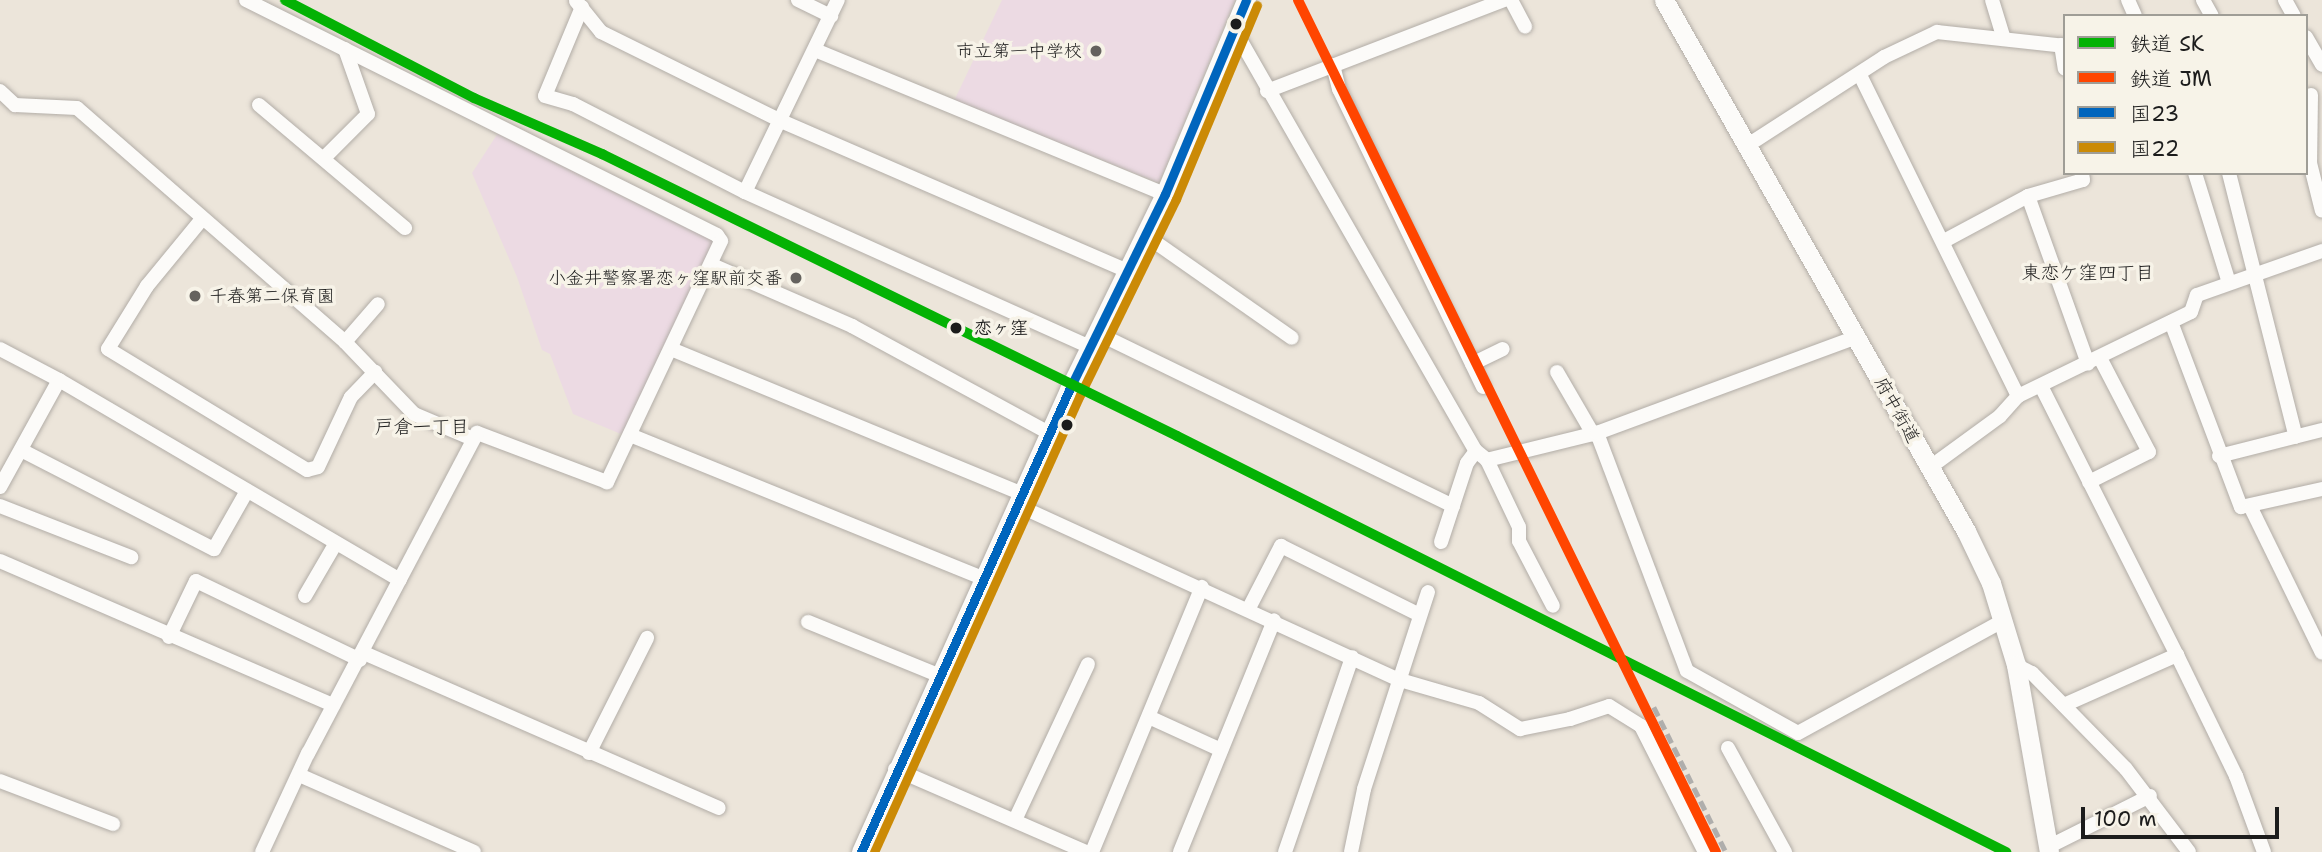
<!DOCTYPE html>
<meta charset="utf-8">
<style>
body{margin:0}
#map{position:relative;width:2322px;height:852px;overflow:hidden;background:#ece5da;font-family:"Shantell Sans","Klee One",sans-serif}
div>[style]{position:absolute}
.built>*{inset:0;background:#ecdae3}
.roads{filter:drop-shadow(0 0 2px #b2ada7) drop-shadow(0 0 2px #b2ada7)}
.minor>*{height:14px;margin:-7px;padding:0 7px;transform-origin:7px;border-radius:7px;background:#fcfbf9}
.major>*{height:19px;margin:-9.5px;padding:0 9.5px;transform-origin:9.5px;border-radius:9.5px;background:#fcfbf9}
.rail>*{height:4.5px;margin-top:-2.25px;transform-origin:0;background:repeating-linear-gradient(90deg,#afaeac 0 10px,transparent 0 15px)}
.bus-1>*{height:9px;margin:-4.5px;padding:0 4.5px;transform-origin:4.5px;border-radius:4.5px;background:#0065bd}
.bus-2>*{height:9px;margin:-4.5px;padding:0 4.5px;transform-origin:4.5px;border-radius:4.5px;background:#cb8a06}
.rail-1>*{height:10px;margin:-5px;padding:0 5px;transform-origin:5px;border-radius:5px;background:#04b204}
.rail-2>*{height:10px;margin:-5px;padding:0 5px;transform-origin:5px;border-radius:5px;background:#ff4500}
.dots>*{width:19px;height:19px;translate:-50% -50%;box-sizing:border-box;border:4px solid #f7f3e8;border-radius:50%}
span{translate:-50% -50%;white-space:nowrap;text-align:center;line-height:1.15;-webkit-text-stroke:7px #f7f3e8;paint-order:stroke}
.poi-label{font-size:18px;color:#1c1c1c}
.right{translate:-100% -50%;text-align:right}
.left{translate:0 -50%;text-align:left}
.stop-label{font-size:18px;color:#1c1c1c;font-weight:700}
.street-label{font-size:18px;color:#1c1c1c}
.neighbourhood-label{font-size:19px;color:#1c1c1c}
.legend{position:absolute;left:2063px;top:14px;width:245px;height:161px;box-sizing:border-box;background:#f7f3e8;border:2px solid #9f9d96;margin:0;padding:9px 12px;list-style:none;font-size:21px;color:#1c1c1c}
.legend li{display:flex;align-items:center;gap:14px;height:35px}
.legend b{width:35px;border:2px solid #9f9d96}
.scale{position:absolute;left:2081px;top:807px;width:198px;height:32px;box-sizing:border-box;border:4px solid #1c1c1c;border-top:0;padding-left:9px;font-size:21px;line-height:24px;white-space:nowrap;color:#1c1c1c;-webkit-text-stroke:5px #f7f3e8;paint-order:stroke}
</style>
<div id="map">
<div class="built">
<i style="clip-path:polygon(1002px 0,1235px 0,1159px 183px,954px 101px)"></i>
<i style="clip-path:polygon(498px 133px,714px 240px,629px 428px,621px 434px,573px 414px,550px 354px,542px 350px,517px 277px,472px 173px)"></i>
</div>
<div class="roads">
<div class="minor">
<i style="left:246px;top:0;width:526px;rotate:26.52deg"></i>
<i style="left:717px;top:235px;width:7px;rotate:56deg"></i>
<i style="left:721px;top:241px;width:267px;rotate:115.3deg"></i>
<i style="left:607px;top:482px;width:139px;rotate:-159.3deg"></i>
<i style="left:477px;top:433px;width:362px;rotate:117.8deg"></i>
<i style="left:308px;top:753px;width:109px;rotate:114.9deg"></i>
<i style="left:798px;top:0;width:37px;rotate:26deg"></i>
<i style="left:1511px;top:0;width:30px;rotate:62deg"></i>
<i style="left:1992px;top:0;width:38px;rotate:73deg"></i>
<i style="left:2128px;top:0;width:17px;rotate:66deg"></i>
<i style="left:2203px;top:0;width:18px;rotate:61deg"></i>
<i style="left:2285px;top:0;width:18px;rotate:61deg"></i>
<i style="left:576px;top:1px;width:40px;rotate:51deg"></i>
<i style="left:601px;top:32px;width:201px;rotate:26.3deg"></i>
<i style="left:781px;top:121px;width:377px;rotate:23.4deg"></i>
<i style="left:582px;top:7px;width:96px;rotate:112.6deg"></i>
<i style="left:545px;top:96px;width:29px;rotate:16deg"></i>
<i style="left:573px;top:104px;width:193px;rotate:27.1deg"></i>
<i style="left:745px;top:192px;width:378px;rotate:24.2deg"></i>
<i style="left:1234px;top:29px;width:486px;rotate:60.2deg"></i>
<i style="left:1476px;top:451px;width:14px;rotate:39deg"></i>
<i style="left:1487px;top:460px;width:74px;rotate:64.5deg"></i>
<i style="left:1519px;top:527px;width:14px;rotate:90deg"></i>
<i style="left:1519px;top:541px;width:73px;rotate:62.4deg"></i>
<i style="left:2306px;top:37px;width:32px;rotate:60deg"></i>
<i style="left:2061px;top:45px;width:24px;rotate:81deg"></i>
<i style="left:815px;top:50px;width:378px;rotate:22.4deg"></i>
<i style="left:1333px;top:65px;width:25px;rotate:76deg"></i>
<i style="left:1339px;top:89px;width:331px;rotate:64.2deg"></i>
<i style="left:1860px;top:75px;width:358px;rotate:63.8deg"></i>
<i style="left:0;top:91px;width:21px;rotate:43deg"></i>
<i style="left:15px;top:105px;width:62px;rotate:2.8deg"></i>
<i style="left:77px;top:108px;width:356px;rotate:41.1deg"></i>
<i style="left:345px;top:342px;width:100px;rotate:46.2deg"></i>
<i style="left:414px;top:414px;width:64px;rotate:23deg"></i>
<i style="left:1267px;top:91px;width:254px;rotate:-21deg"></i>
<i style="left:2311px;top:95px;width:68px;rotate:90.8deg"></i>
<i style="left:2310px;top:163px;width:49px;rotate:76deg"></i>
<i style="left:259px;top:105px;width:191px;rotate:40.1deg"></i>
<i style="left:1748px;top:145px;width:162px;rotate:-32.9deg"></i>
<i style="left:1884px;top:57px;width:59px;rotate:-25.3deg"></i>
<i style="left:1937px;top:32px;width:129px;rotate:6.2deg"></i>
<i style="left:324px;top:158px;width:62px;rotate:-45deg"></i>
<i style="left:368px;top:114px;width:69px;rotate:-109.5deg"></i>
<i style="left:2195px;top:173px;width:115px;rotate:72.8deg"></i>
<i style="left:2229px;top:173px;width:272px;rotate:75.8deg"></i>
<i style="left:745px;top:192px;width:213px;rotate:-64.2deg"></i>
<i style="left:2028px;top:196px;width:178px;rotate:70.3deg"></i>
<i style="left:202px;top:219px;width:87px;rotate:129.4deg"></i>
<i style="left:147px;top:286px;width:74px;rotate:121.8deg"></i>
<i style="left:108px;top:349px;width:233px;rotate:31.3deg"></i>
<i style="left:307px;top:470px;width:11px;rotate:-15deg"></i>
<i style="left:318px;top:467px;width:77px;rotate:-64.8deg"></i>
<i style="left:351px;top:397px;width:35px;rotate:-46deg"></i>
<i style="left:1145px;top:235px;width:179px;rotate:35deg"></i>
<i style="left:1944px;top:241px;width:95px;rotate:-28.2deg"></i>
<i style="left:2028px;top:196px;width:57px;rotate:-16.2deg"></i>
<i style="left:2083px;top:180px;width:7px;rotate:-98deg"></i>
<i style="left:712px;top:265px;width:153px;rotate:23.5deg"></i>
<i style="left:852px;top:326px;width:226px;rotate:28.5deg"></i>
<i style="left:2171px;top:322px;width:198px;rotate:69.3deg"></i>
<i style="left:2241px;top:507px;width:83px;rotate:-12.5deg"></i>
<i style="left:1097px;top:333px;width:396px;rotate:25.9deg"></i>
<i style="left:345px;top:342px;width:50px;rotate:-49deg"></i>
<i style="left:0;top:349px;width:67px;rotate:27.7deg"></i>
<i style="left:671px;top:349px;width:381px;rotate:22.4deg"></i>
<i style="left:1472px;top:364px;width:34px;rotate:-26deg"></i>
<i style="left:1557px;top:372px;width:72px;rotate:59.9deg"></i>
<i style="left:2041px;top:386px;width:301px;rotate:63.2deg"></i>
<i style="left:1597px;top:433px;width:254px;rotate:69.3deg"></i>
<i style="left:1687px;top:671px;width:127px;rotate:29.2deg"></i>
<i style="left:1798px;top:733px;width:235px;rotate:-28.7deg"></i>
<i style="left:630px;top:435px;width:381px;rotate:22.1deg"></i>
<i style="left:21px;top:450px;width:217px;rotate:27.2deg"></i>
<i style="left:214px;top:549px;width:67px;rotate:-60.4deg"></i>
<i style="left:2219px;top:456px;width:106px;rotate:-14.2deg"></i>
<i style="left:1487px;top:460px;width:113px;rotate:-13.8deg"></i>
<i style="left:1597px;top:433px;width:276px;rotate:-20.3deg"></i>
<i style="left:1929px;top:468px;width:88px;rotate:-36.2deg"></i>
<i style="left:2000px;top:416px;width:27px;rotate:-48deg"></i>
<i style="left:2018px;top:396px;width:192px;rotate:-25.9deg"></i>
<i style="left:2191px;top:312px;width:18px;rotate:-71deg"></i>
<i style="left:2197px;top:295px;width:133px;rotate:-19.4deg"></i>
<i style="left:2089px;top:482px;width:67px;rotate:-26.6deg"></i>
<i style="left:2149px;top:452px;width:106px;rotate:-117.5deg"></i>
<i style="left:0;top:487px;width:122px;rotate:-61.1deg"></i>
<i style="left:59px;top:380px;width:395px;rotate:30.4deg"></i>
<i style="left:1017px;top:505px;width:421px;rotate:24.6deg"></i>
<i style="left:1400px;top:680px;width:82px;rotate:16.2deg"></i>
<i style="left:1479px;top:703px;width:49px;rotate:32.4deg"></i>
<i style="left:1520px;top:729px;width:51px;rotate:-11.3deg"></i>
<i style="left:1570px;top:719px;width:41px;rotate:-18.4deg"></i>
<i style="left:1609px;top:706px;width:38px;rotate:32deg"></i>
<i style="left:1641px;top:726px;width:141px;rotate:63.1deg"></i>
<i style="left:0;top:506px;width:141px;rotate:21.3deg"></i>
<i style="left:2251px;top:508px;width:161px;rotate:63.9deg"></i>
<i style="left:1441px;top:542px;width:83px;rotate:-71.8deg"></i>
<i style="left:1467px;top:463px;width:15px;rotate:-53deg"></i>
<i style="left:0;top:561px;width:363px;rotate:23.4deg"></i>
<i style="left:305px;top:596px;width:61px;rotate:-59.7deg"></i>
<i style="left:1249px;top:608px;width:70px;rotate:-62.7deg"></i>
<i style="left:1281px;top:546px;width:155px;rotate:26.4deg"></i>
<i style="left:808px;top:622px;width:140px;rotate:22.2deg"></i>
<i style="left:169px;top:637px;width:62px;rotate:-64.3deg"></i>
<i style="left:196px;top:581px;width:182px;rotate:25.7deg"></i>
<i style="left:364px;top:653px;width:387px;rotate:23.6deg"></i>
<i style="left:2016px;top:665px;width:18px;rotate:27deg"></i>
<i style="left:2032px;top:673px;width:134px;rotate:45.6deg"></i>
<i style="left:2126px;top:769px;width:104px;rotate:52.8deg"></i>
<i style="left:2064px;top:705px;width:124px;rotate:-23.9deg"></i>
<i style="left:2177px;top:655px;width:135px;rotate:64deg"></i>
<i style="left:2236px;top:776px;width:81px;rotate:69.8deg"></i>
<i style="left:1151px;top:718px;width:77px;rotate:24.6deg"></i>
<i style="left:1728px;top:748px;width:119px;rotate:61.3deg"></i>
<i style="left:589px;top:753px;width:129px;rotate:-63.2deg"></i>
<i style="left:895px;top:769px;width:208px;rotate:23.5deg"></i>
<i style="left:299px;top:775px;width:191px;rotate:23.7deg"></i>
<i style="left:0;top:781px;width:121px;rotate:20.8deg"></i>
<i style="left:1015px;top:820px;width:172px;rotate:-64.9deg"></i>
<i style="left:2048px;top:847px;width:114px;rotate:-26.6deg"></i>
<i style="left:1092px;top:852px;width:287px;rotate:-67.5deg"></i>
<i style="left:1180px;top:852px;width:250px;rotate:-67.9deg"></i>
<i style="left:1285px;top:852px;width:206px;rotate:-71deg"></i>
<i style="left:1351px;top:852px;width:64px;rotate:-78.3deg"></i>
<i style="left:1364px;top:789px;width:207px;rotate:-72deg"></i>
</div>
<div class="major">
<i style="left:1664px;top:0;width:611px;rotate:60.37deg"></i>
<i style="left:1966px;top:531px;width:58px;rotate:64.3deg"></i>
<i style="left:1991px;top:583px;width:86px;rotate:73deg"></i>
<i style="left:2016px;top:665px;width:190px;rotate:80deg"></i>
<i style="left:861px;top:852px;width:507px;rotate:-65.76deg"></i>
<i style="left:1069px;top:390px;width:218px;rotate:-63.9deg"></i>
<i style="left:1165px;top:194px;width:210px;rotate:-67.3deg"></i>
</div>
</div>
<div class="rail">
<i style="left:1654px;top:707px;width:162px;rotate:63.6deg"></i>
</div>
<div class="bus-1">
<i style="left:861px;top:852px;width:507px;rotate:-65.76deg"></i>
<i style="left:1069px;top:390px;width:218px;rotate:-63.9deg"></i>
<i style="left:1165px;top:194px;width:210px;rotate:-67.3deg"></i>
</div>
<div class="bus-2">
<i style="left:874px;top:852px;width:501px;rotate:-65.74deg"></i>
<i style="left:1080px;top:395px;width:218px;rotate:-63.9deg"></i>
<i style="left:1176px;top:199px;width:210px;rotate:-67.3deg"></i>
</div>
<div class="rail-1">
<i style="left:285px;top:0;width:213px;rotate:27.4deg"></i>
<i style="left:474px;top:98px;width:140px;rotate:23.6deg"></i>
<i style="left:602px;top:154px;width:640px;rotate:26.12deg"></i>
<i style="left:1177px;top:436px;width:928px;rotate:26.65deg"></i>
</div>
<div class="rail-2">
<i style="left:1298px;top:0;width:949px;rotate:63.87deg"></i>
</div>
<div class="dots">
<i style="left:1236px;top:24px;background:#1c1c1c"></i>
<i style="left:1096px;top:51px;background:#65625e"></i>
<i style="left:796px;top:278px;background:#65625e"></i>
<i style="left:195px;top:296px;background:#65625e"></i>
<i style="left:956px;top:328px;background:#1c1c1c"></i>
<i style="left:1067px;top:425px;background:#1c1c1c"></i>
</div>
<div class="poi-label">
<span class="right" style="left:1082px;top:51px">市立第一中学校</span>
<span class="right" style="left:782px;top:278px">小金井警察署恋ヶ窪駅前交番</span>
<span class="left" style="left:209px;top:296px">千春第二保育園</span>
</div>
<div class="stop-label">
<span class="left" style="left:974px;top:328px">恋ヶ窪</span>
</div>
<div class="street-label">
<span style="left:1897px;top:410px;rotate:61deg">府中街道</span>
</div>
<div class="neighbourhood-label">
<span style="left:2088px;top:273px">東恋ケ窪四丁目</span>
<span style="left:422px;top:427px">戸倉一丁目</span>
</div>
<ul class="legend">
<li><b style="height:9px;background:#04b204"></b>鉄道 SK</li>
<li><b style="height:9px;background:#ff4500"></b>鉄道 JM</li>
<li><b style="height:9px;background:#0065bd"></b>国23</li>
<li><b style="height:9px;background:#cb8a06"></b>国22</li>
</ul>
<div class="scale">100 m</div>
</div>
